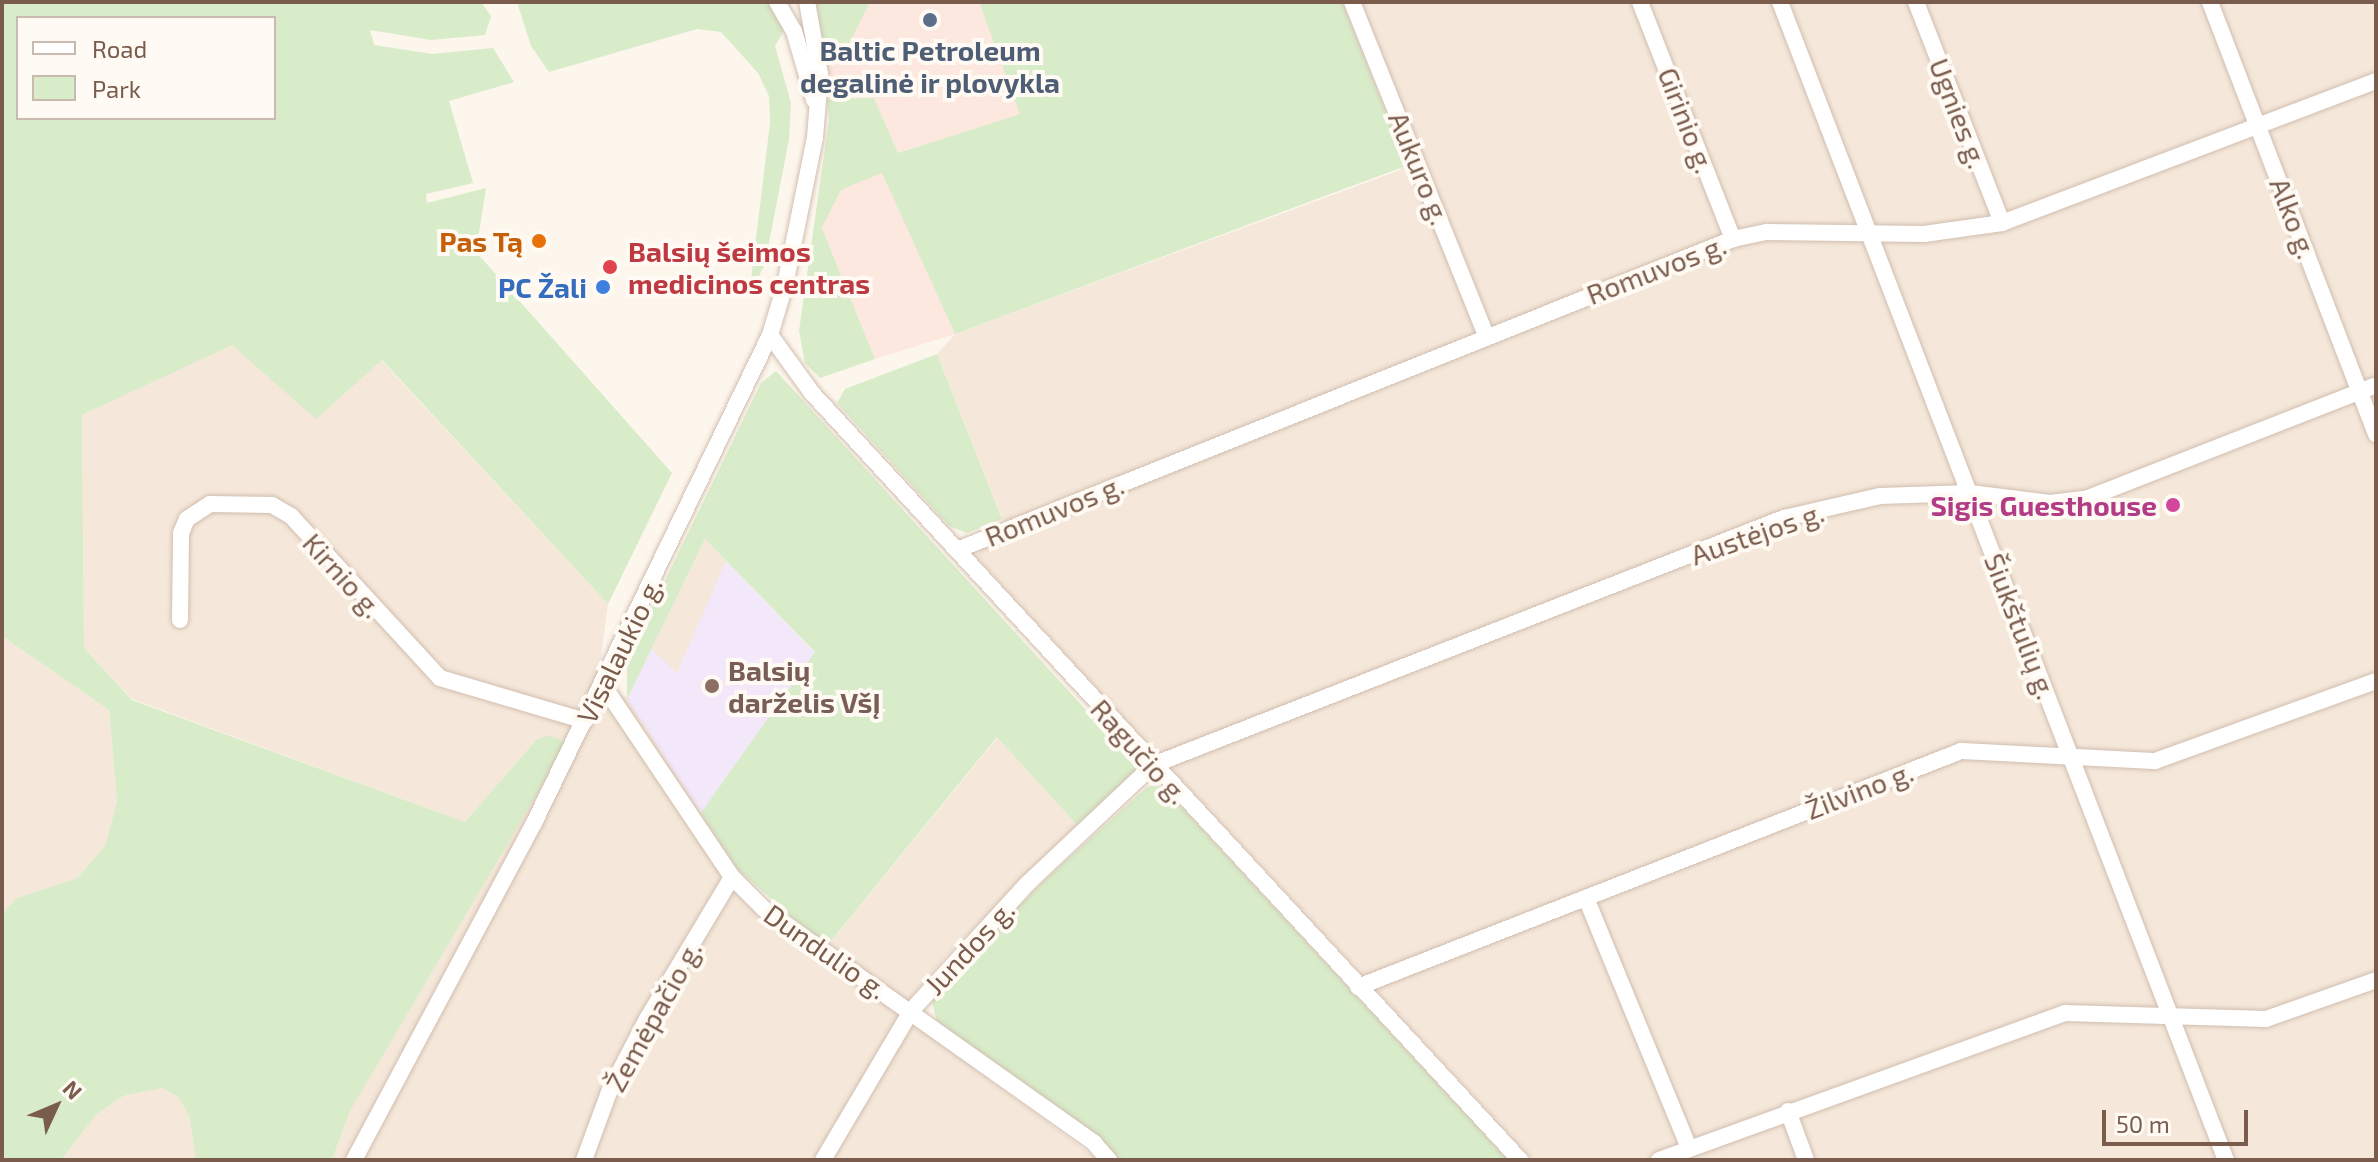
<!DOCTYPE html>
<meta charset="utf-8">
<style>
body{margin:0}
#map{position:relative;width:2378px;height:1162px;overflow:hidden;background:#fdf6ec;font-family:"Exo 2",sans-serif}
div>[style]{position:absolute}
.residential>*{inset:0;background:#f5e8da}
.commercial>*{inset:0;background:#fde8e0}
.education>*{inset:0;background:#f3e8fa}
.green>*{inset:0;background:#d8ecc9}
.roads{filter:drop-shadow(0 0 2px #d1beb0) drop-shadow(0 0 2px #d1beb0)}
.minor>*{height:16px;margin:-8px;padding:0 8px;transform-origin:8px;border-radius:8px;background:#fff}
.dots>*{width:22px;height:22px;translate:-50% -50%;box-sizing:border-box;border:4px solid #fffaf3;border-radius:50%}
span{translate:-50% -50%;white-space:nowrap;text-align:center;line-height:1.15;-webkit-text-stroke:8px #fffaf3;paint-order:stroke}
.service-label{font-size:28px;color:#4e5e75;font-weight:700}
.street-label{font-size:28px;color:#7a5c4d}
.food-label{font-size:28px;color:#c56008;font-weight:700}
.right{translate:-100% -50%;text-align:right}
.health-label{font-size:28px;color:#be3a42;font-weight:700}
.left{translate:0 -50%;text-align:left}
.shop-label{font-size:28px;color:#366cbe;font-weight:700}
.hotel-label{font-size:28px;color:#b23c85;font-weight:700}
.education-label{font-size:28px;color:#785e54;font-weight:700}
.frame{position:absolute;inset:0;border:4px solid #7a5c4d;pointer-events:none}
.legend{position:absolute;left:16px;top:16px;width:260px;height:104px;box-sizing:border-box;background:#fffaf3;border:2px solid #cabbb1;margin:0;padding:10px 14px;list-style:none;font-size:24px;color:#7a5c4d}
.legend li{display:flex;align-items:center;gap:16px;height:40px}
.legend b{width:40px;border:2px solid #cabbb1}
.north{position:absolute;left:16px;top:1066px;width:80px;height:80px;-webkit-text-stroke:6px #fffaf3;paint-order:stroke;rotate:46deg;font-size:22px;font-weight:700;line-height:32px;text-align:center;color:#7a5c4d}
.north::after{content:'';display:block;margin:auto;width:28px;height:36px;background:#7a5c4d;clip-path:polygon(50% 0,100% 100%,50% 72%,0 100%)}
.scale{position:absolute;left:2102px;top:1110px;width:146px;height:36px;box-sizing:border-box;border:4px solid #7a5c4d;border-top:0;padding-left:10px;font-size:24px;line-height:28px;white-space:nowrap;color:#7a5c4d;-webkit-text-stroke:6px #fffaf3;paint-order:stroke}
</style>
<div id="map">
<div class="residential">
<i style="clip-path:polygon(1342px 2px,2376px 2px,2376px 1160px,1533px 1160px,975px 556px,1006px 528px,937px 354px,955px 334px,1400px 170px,1404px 158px)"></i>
<i style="clip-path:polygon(232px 344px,317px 418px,381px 360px,608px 604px,598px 680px,627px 698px,705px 539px,815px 653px,736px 868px,758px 891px,753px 907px,819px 956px,998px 737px,1078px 826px,947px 955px,898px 1013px,1099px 1160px,332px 1160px,350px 1111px,536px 740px,465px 822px,132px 699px,84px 648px,82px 415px)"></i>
<i style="clip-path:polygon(2px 636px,109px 710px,117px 801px,105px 846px,77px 878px,17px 898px,2px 914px)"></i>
<i style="clip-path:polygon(163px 1088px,178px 1097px,189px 1115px,196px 1160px,61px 1160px,96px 1115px,123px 1096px)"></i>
</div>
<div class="commercial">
<i style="clip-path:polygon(870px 2px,979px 2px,1021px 114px,898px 153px,874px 98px,827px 99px,821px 51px,848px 46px)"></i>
<i style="clip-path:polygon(883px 172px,955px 334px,875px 359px,822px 228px,841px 190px)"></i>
</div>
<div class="education">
<i style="clip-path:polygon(726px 561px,815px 653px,701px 813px,627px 699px,651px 649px,677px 673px)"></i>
</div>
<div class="green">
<i style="clip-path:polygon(evenodd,2px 2px,481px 2px,491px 16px,485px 35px,431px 40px,370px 30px,374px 45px,432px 54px,493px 48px,514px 82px,449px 101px,473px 183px,426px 194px,427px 203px,486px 188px,476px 252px,672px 473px,608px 604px,382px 360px,316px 419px,232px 345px,82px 415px,84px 648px,132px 700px,465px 822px,536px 740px,549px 735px,567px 743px,350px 1111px,332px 1160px,196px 1160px,189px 1115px,178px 1097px,163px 1088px,123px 1096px,96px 1115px,61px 1160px,2px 1160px,2px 914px,17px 898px,77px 878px,105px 846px,117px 801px,109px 710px,2px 636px,2px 2px,18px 18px,274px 18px,274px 118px,18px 118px,18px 18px)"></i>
<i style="clip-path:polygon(517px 2px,767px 2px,775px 9px,786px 27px,775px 46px,791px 103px,789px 139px,765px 264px,749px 296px,770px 123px,769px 96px,758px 73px,721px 32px,697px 29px,549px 72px,531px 46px)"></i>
<i style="clip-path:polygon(814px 2px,870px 2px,848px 46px,821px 51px)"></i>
<i style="clip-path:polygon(979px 2px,1342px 2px,1404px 158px,1403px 167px,955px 334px,882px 173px,841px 190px,822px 228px,875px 359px,820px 378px,805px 363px,799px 331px,829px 120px,827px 99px,874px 98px,898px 153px,1020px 114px)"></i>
<i style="clip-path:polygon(937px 354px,1002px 519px,967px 533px,949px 526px,837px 403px,845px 389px)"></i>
<i style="clip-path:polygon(776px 371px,1138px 767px,1135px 775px,1078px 826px,997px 737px,826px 947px,736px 868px,701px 813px,815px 652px,705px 539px,627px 699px,627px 659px,761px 383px)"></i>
<i style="clip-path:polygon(1157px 785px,1163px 787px,1508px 1160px,1121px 1160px,937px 1022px,932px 1001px,948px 978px,1048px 877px,1147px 787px)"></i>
</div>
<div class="roads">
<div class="minor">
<i style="left:777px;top:2px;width:34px;rotate:60deg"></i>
<i style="left:794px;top:31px;width:72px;rotate:73.8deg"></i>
<i style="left:1352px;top:2px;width:359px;rotate:68.1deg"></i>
<i style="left:1640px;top:2px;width:255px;rotate:68.6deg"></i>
<i style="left:1780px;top:2px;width:1241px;rotate:68.94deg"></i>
<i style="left:1916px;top:2px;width:237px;rotate:68.7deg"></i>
<i style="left:2210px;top:2px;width:463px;rotate:69deg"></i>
<i style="left:770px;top:335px;width:72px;rotate:54.1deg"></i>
<i style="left:812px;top:393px;width:1044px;rotate:47.29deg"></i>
<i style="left:957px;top:550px;width:836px;rotate:-21.84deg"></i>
<i style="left:1733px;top:239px;width:35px;rotate:-12deg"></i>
<i style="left:1767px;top:232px;width:157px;rotate:0.7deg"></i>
<i style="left:1924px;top:234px;width:79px;rotate:-8deg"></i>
<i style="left:2002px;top:223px;width:400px;rotate:-20.8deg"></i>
<i style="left:180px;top:620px;width:87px;rotate:-89.3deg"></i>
<i style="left:181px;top:533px;width:15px;rotate:-67deg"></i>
<i style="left:187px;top:519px;width:27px;rotate:-33deg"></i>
<i style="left:210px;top:504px;width:62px;rotate:0.9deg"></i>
<i style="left:272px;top:505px;width:22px;rotate:30deg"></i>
<i style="left:291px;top:516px;width:220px;rotate:47.4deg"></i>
<i style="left:440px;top:678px;width:151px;rotate:16.5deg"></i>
<i style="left:603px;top:685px;width:231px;rotate:56.1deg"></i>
<i style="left:732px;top:877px;width:45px;rotate:45deg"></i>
<i style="left:764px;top:909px;width:405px;rotate:35.3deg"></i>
<i style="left:1094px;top:1143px;width:23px;rotate:49deg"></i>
<i style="left:1586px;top:898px;width:270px;rotate:67.6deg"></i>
<i style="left:1358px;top:987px;width:648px;rotate:-21.37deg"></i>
<i style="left:1961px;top:751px;width:194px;rotate:3deg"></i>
<i style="left:2155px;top:761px;width:235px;rotate:-19.9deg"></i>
<i style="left:1788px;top:1111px;width:52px;rotate:69.8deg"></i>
<i style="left:354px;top:1160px;width:382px;rotate:-61.9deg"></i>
<i style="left:534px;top:823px;width:542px;rotate:-64.19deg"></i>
<i style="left:770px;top:335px;width:52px;rotate:-73.3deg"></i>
<i style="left:785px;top:285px;width:150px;rotate:-78.5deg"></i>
<i style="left:815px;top:138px;width:64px;rotate:-85.5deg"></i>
<i style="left:820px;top:74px;width:73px;rotate:-100.2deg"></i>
<i style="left:584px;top:1160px;width:72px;rotate:-69.8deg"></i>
<i style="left:609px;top:1092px;width:82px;rotate:-62.5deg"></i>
<i style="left:647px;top:1019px;width:165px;rotate:-59.1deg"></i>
<i style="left:823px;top:1160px;width:173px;rotate:-59.4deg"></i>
<i style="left:911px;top:1011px;width:173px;rotate:-47.6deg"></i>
<i style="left:1028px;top:883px;width:172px;rotate:-43.3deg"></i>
<i style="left:1153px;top:765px;width:678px;rotate:-21.38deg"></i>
<i style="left:1784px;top:518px;width:98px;rotate:-12.9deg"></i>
<i style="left:1880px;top:496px;width:90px;rotate:-1.9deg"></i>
<i style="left:1970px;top:493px;width:81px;rotate:7.1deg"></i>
<i style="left:2050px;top:503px;width:38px;rotate:-7deg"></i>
<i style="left:2088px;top:498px;width:309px;rotate:-21.4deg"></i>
<i style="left:1659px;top:1160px;width:432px;rotate:-19.9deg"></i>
<i style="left:2065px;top:1013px;width:201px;rotate:1.7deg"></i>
<i style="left:2266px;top:1019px;width:117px;rotate:-19.5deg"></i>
</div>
</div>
<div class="dots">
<i style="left:930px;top:20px;background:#5c6f8a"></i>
<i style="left:539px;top:241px;background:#e8710a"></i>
<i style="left:610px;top:267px;background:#e0444e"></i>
<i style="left:603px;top:287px;background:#3f7fe0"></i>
<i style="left:2173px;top:505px;background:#d1479c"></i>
<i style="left:712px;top:686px;background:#8d6e63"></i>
</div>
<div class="service-label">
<span style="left:930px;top:66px">Baltic Petroleum<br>degalinė ir plovykla</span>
</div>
<div class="street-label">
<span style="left:1959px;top:113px;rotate:69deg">Ugnies g.</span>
<span style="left:1687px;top:120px;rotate:69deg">Girinio g.</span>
<span style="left:1420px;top:168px;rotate:68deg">Aukuro g.</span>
<span style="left:2294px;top:218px;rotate:69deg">Alko g.</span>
<span style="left:1656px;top:269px;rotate:-21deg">Romuvos g.</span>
<span style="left:1054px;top:510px;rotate:-22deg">Romuvos g.</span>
<span style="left:1757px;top:533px;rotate:-19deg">Austėjos g.</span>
<span style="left:343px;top:575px;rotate:48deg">Kirnio g.</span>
<span style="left:2021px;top:626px;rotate:69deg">Šiukštulių g.</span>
<span style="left:619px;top:650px;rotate:-64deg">Visalaukio g.</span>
<span style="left:1140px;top:751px;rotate:48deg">Ragučio g.</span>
<span style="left:1859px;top:790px;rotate:-21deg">Žilvino g.</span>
<span style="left:969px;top:947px;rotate:-47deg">Jundos g.</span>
<span style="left:826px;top:951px;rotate:35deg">Dundulio g.</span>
<span style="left:653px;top:1016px;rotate:-61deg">Žemėpačio g.</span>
</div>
<div class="food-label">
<span class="right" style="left:523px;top:241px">Pas Tą</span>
</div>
<div class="health-label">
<span class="left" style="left:628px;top:267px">Balsių šeimos<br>medicinos centras</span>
</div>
<div class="shop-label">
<span class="right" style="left:587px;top:287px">PC Žali</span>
</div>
<div class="hotel-label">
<span class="right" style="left:2157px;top:505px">Sigis Guesthouse</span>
</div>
<div class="education-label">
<span class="left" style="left:728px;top:686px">Balsių<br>darželis VšĮ</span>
</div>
<div class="frame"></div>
<ul class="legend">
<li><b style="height:10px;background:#fff"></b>Road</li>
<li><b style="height:22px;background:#d8ecc9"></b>Park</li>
</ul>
<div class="north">N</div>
<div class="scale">50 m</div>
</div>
